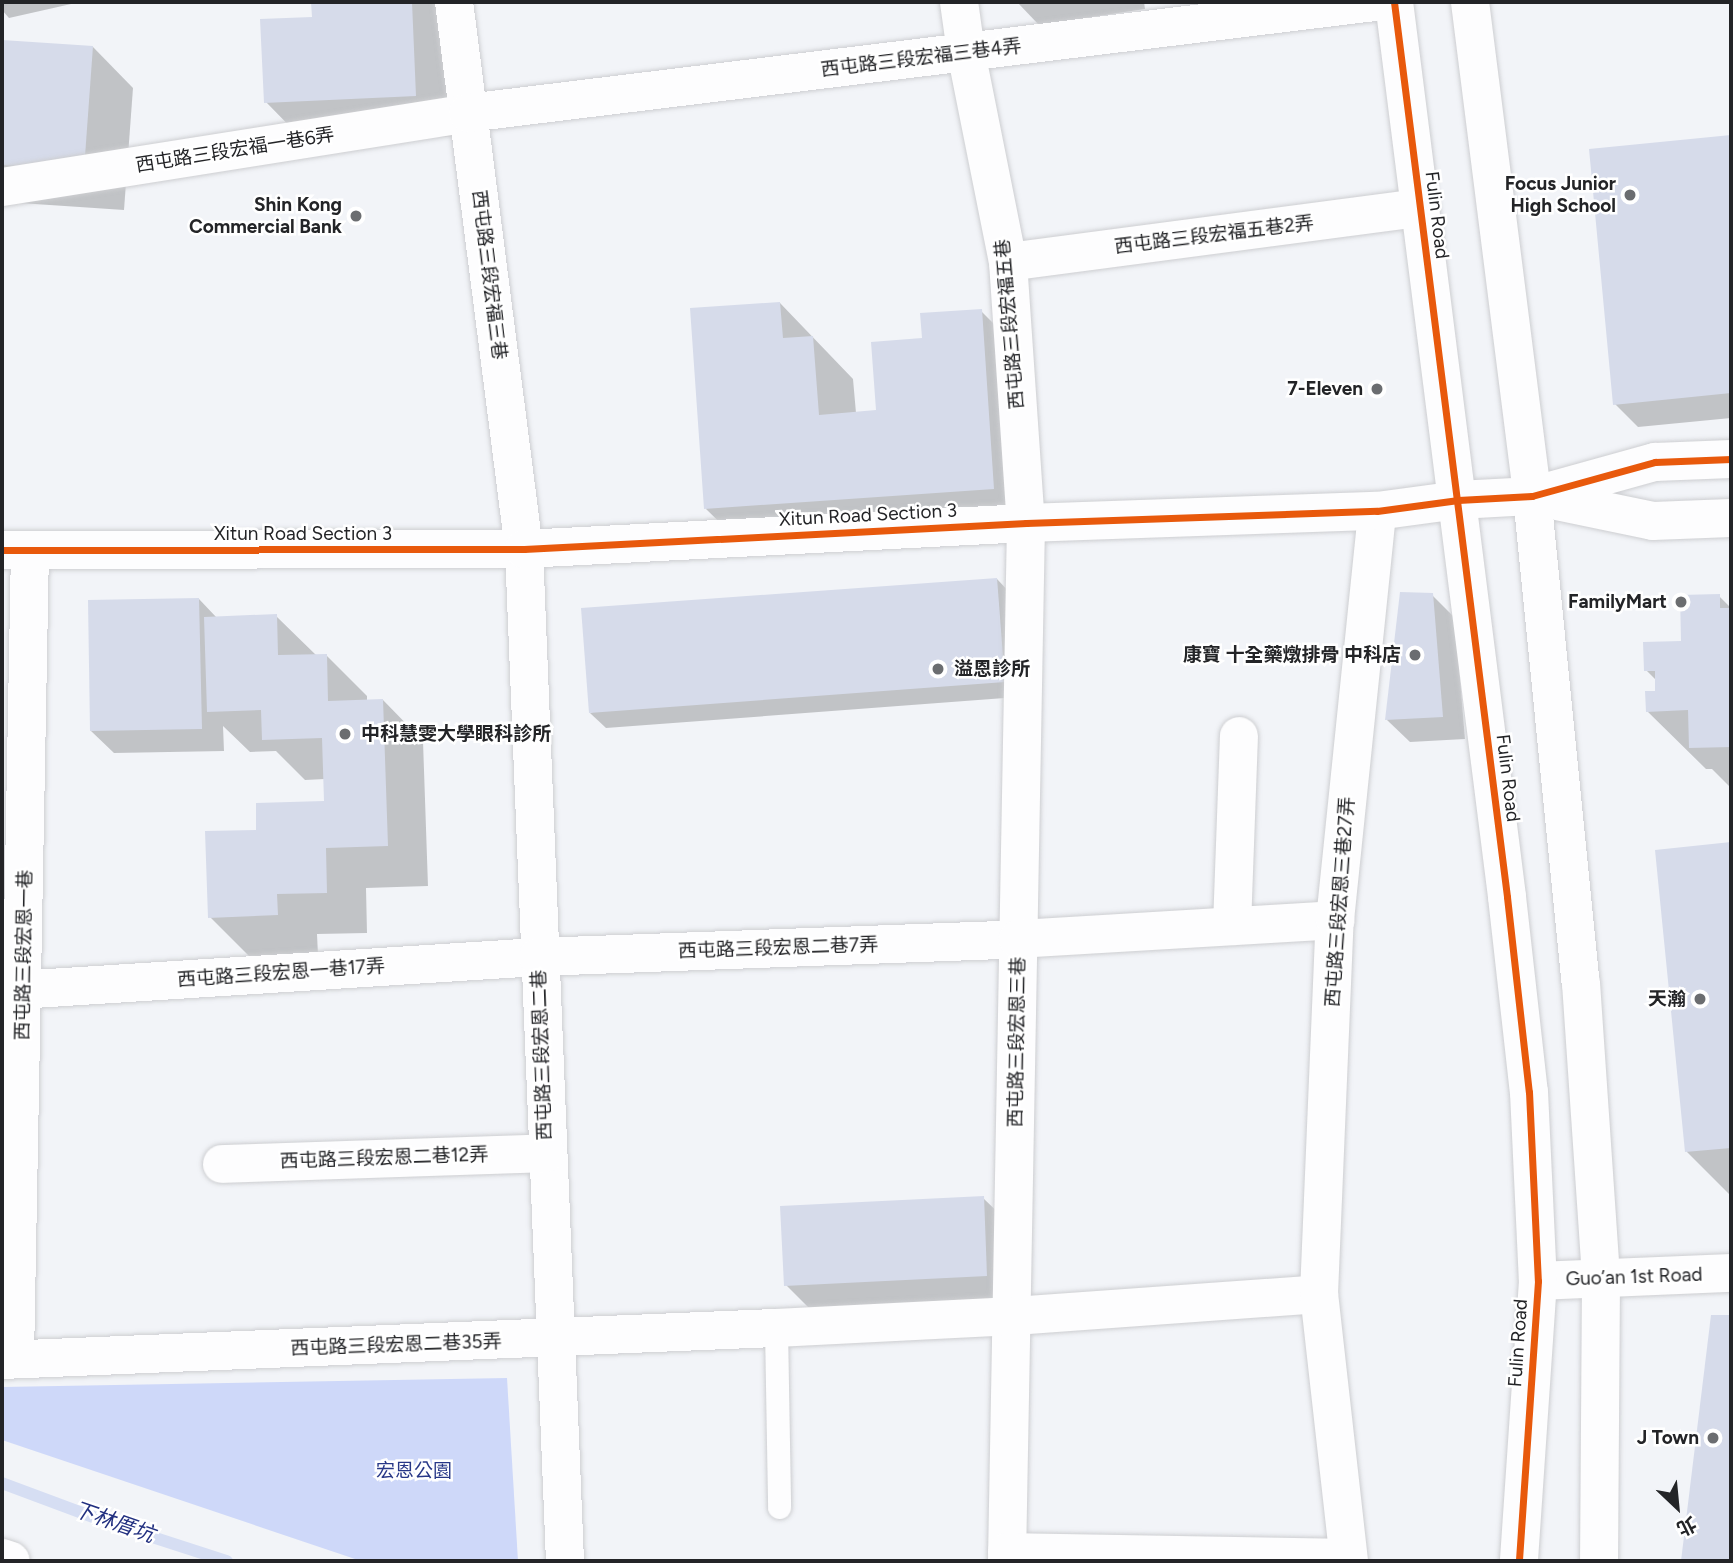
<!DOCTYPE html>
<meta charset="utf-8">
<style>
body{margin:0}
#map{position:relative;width:1733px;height:1563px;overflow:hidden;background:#f2f4f8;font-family:Figtree,"Noto Sans TC",sans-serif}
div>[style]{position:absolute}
.green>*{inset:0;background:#ced8f9}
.shadow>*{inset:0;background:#0003}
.stream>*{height:12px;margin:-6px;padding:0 6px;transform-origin:6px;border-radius:6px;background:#d6def3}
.building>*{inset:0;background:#d6dbea}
.roads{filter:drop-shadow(0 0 2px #cdced1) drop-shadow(0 0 2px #cdced1)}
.lane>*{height:23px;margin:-11.5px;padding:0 11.5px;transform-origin:11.5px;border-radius:11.5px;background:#fdfdfe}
.street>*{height:38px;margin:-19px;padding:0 19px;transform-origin:19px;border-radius:19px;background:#fdfdfe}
.secondary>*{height:38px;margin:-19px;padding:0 19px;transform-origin:19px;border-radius:19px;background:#fdfdfe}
.cycleway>*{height:7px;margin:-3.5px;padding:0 3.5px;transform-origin:3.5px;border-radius:3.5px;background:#e8590c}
.dots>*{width:19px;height:19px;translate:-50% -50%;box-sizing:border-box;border:4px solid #fff;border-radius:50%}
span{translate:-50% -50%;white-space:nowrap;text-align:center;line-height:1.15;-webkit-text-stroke:5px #fff;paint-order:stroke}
.street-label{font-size:19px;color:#232427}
.poi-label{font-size:19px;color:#232427;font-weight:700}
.right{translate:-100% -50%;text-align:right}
.left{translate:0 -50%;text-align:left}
.park-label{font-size:19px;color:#273787}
.water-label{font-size:21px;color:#223080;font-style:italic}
.frame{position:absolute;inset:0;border:4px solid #232427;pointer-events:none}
.north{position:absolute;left:1642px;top:1472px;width:70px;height:70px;-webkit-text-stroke:5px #fff;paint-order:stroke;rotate:154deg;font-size:19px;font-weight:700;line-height:28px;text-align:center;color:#232427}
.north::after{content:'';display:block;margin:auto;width:24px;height:32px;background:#232427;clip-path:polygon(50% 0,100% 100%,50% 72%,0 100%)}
</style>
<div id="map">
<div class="green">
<i style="clip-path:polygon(507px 1378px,518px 1561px,361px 1561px,2px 1440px,2px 1387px)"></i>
</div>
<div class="shadow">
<i style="clip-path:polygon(2px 2px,80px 2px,9px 18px,2px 10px)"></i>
<i style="clip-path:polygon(313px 2px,450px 2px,456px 136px,306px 143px,266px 102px,314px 19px)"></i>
<i style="clip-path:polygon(1017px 2px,1144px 2px,1145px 9px,1039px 25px)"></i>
<i style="clip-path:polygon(2px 41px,93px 47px,133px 88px,124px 210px,20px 203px,2px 185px)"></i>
<i style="clip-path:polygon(1731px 137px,1731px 418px,1638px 427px,1615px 404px,1591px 151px)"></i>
<i style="clip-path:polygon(780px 303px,853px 379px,856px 413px,877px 412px,924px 340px,981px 311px,1022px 352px,1033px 529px,747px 549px,706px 509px)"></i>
<i style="clip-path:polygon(997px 579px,1012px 595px,1019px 697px,606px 728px,590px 713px)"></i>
<i style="clip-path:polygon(1432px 595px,1455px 618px,1465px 739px,1410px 742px,1387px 720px)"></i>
<i style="clip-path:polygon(1719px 596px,1731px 608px,1731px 788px,1712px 769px,1706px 769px,1647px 711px,1657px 693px,1657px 681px,1646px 670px,1683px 643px)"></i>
<i style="clip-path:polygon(199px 599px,217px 618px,276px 616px,317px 656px,326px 655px,367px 696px,367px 701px,383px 700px,423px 741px,428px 886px,366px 888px,367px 933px,317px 934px,318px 955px,251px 958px,210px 917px,258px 831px,326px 802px,325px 779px,305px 780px,276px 751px,250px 752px,223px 726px,224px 751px,114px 753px,91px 731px)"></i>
<i style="clip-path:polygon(1731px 844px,1731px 1196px,1687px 1152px,1657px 852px)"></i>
<i style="clip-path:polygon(983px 1198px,1006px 1220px,1009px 1298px,809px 1308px,786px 1285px)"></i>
<i style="clip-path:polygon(1712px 1317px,1731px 1317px,1731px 1561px,1682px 1561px)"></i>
</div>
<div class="stream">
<i style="left:2px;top:1483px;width:114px;rotate:20.5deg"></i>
<i style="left:109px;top:1523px;width:124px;rotate:17.9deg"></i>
</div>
<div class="building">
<i style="clip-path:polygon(311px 2px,412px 2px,416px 96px,264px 103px,260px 19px,312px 17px)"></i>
<i style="clip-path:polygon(2px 40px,93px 46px,84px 170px,2px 165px)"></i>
<i style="clip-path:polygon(1731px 135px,1731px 393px,1613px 405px,1589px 149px)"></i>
<i style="clip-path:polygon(780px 302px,783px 338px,813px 336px,819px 415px,876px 410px,871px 342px,922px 338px,920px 313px,982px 309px,994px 489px,704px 509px,690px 308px)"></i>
<i style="clip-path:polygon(997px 578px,1005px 682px,589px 713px,581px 608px)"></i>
<i style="clip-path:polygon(1400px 592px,1433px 593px,1443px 717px,1385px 720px)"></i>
<i style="clip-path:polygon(1720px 594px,1720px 608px,1731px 608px,1731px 747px,1689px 748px,1688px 710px,1646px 712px,1645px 691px,1655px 691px,1655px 671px,1644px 671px,1643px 642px,1681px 641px,1680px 595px)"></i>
<i style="clip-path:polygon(199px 598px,202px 729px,90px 731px,88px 600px)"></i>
<i style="clip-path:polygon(277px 614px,278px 655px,327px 654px,328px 701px,383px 699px,388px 846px,326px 848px,327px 893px,277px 894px,278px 915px,208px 918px,205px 831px,256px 830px,256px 803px,324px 801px,322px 738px,262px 740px,261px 710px,207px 712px,204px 617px)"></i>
<i style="clip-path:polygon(1731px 842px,1731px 1148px,1685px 1152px,1655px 850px)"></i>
<i style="clip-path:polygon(984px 1196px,987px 1276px,784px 1286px,780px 1206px)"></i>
<i style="clip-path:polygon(1711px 1315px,1731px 1315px,1731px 1561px,1681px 1561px)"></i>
</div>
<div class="roads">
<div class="lane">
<i style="left:776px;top:1328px;width:179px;rotate:89deg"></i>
</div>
<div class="street">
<i style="left:454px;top:2px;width:551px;rotate:82.71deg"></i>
<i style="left:524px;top:549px;width:1013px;rotate:87.68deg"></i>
<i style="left:959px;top:2px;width:50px;rotate:82deg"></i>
<i style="left:966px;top:52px;width:214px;rotate:78.7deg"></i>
<i style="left:1008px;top:262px;width:262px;rotate:86.1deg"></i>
<i style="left:1026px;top:523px;width:1038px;rotate:91.05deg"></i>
<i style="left:2px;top:187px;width:472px;rotate:-9deg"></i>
<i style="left:468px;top:113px;width:913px;rotate:-6.98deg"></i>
<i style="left:1008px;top:262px;width:416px;rotate:-7.5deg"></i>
<i style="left:1232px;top:926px;width:190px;rotate:-87.9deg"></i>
<i style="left:2px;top:991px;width:537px;rotate:-3.63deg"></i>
<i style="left:538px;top:957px;width:480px;rotate:-2.1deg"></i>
<i style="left:1018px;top:939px;width:318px;rotate:-3.4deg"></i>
<i style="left:222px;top:1164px;width:324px;rotate:-1.9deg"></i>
<i style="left:1538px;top:1281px;width:193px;rotate:-2.4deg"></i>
<i style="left:15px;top:1359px;width:809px;rotate:-88.94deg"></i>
<i style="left:2px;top:1360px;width:775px;rotate:-2.37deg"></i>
<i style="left:776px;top:1328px;width:238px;rotate:-2.9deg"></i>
<i style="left:1014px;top:1316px;width:306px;rotate:-4.1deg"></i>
<i style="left:1007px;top:1552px;width:341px;rotate:1deg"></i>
<i style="left:2px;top:1558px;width:9px;rotate:18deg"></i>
<i style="left:1349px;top:1561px;width:269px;rotate:-96.4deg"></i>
<i style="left:1319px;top:1294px;width:374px;rotate:-87.6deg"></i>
<i style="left:1335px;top:920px;width:411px;rotate:-84.1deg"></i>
</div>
<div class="secondary">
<i style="left:1394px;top:2px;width:902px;rotate:82.8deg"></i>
<i style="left:1507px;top:897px;width:196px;rotate:83.6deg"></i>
<i style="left:1529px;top:1092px;width:189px;rotate:87.3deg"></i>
<i style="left:1538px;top:1281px;width:281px;rotate:93.9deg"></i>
<i style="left:1470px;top:2px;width:498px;rotate:82.8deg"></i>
<i style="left:1532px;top:496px;width:489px;rotate:84.3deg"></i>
<i style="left:1581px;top:983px;width:298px;rotate:86.1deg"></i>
<i style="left:1601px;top:1280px;width:281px;rotate:90.4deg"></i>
<i style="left:1537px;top:497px;width:118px;rotate:11.7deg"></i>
<i style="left:1653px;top:521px;width:78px;rotate:-2.2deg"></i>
<i style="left:2px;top:550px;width:522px;rotate:-0.11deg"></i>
<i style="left:524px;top:549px;width:503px;rotate:-2.96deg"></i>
<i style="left:1026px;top:523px;width:351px;rotate:-2deg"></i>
<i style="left:1377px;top:511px;width:82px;rotate:-7.7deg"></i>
<i style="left:1458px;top:500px;width:74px;rotate:-3.1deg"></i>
<i style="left:1532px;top:496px;width:128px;rotate:-15.5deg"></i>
<i style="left:1655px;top:462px;width:76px;rotate:-2.3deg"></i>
</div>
</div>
<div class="cycleway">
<i style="left:1394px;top:2px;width:902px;rotate:82.8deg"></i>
<i style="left:1507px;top:897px;width:196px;rotate:83.6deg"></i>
<i style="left:1529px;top:1092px;width:189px;rotate:87.3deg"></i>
<i style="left:1538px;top:1281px;width:281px;rotate:93.9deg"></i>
<i style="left:2px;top:550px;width:522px;rotate:-0.11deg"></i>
<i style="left:524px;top:549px;width:503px;rotate:-2.96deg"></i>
<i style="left:1026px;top:523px;width:351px;rotate:-2deg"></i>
<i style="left:1377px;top:511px;width:82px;rotate:-7.7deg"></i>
<i style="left:1458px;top:500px;width:74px;rotate:-3.1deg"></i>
<i style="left:1532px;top:496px;width:128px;rotate:-15.5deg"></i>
<i style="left:1655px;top:462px;width:76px;rotate:-2.3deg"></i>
</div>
<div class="dots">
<i style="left:1630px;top:195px;background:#6b6d70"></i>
<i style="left:356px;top:216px;background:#6b6d70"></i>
<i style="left:1377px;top:389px;background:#6b6d70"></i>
<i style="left:1681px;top:602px;background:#6b6d70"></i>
<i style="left:1415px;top:655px;background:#6b6d70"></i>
<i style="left:938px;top:669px;background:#6b6d70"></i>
<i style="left:345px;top:734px;background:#6b6d70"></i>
<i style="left:1700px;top:999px;background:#6b6d70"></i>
<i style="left:1713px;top:1438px;background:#6b6d70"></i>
</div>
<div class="street-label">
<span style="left:921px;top:58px;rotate:-7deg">西屯路三段宏福三巷4弄</span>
<span style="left:235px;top:150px;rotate:-9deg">西屯路三段宏福一巷6弄</span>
<span style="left:1437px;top:215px;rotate:83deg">Fulin Road</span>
<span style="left:1214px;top:235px;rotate:-7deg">西屯路三段宏福五巷2弄</span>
<span style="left:489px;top:275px;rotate:83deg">西屯路三段宏福三巷</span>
<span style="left:1010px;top:324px;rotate:-95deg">西屯路三段宏福五巷</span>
<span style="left:868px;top:515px;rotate:-3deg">Xitun Road Section 3</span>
<span style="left:303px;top:534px">Xitun Road Section 3</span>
<span style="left:1508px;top:778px;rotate:83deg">Fulin Road</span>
<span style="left:1340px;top:902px;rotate:-86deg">西屯路三段宏恩三巷27弄</span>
<span style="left:778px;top:948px;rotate:-2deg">西屯路三段宏恩二巷7弄</span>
<span style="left:24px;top:955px;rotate:-89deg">西屯路三段宏恩一巷</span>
<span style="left:281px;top:973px;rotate:-4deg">西屯路三段宏恩一巷17弄</span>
<span style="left:1017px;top:1042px;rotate:-89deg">西屯路三段宏恩三巷</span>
<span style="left:542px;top:1055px;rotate:-92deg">西屯路三段宏恩二巷</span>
<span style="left:384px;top:1158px;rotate:-2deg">西屯路三段宏恩二巷12弄</span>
<span style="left:1634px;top:1277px;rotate:-2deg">Guo’an 1st Road</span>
<span style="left:1518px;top:1343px;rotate:-86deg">Fulin Road</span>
<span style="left:396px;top:1345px;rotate:-2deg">西屯路三段宏恩二巷35弄</span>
</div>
<div class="poi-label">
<span class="right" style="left:1616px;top:195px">Focus Junior<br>High School</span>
<span class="right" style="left:342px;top:216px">Shin Kong<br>Commercial Bank</span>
<span class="right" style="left:1363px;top:389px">7-Eleven</span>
<span class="right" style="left:1667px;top:602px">FamilyMart</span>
<span class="right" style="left:1401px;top:655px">康寶 十全藥燉排骨 中科店</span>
<span class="left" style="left:954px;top:669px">溢恩診所</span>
<span class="left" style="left:361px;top:734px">中科慧雯大學眼科診所</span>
<span class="right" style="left:1686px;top:999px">天瀚</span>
<span class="right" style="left:1699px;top:1438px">J Town</span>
</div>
<div class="park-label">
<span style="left:414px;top:1471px">宏恩公園</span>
</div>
<div class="water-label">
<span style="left:114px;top:1522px;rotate:19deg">下林厝坑</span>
</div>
<div class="frame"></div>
<div class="north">北</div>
</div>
